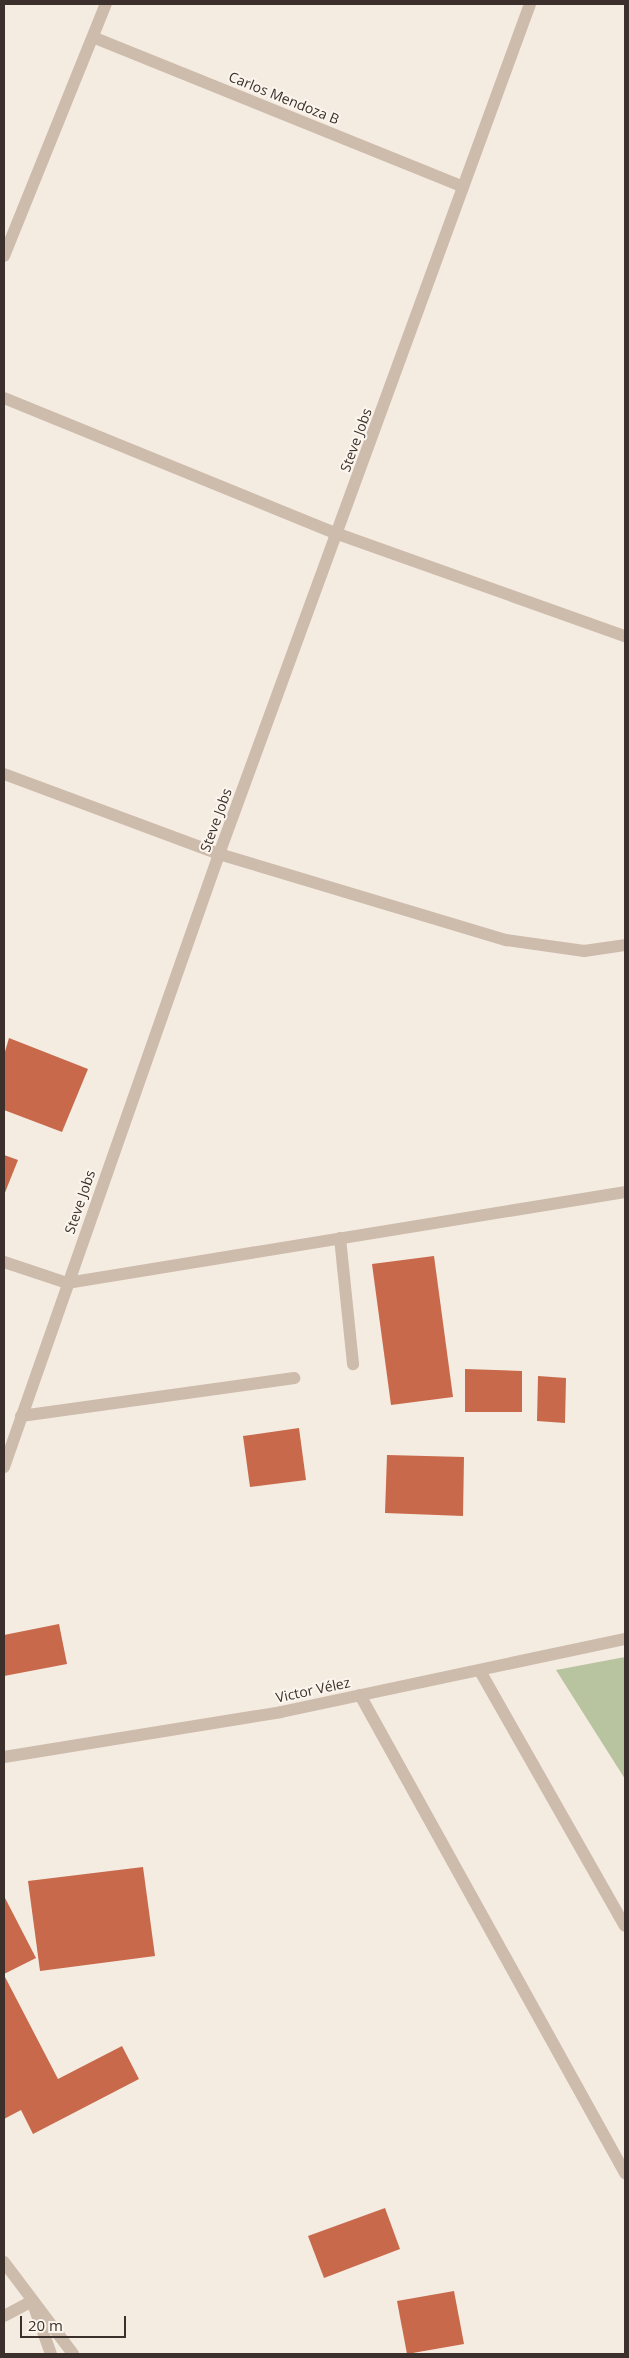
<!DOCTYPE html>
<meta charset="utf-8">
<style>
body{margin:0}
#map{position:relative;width:629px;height:2358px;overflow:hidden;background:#f4ebe1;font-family:"Open Sans",sans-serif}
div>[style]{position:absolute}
.green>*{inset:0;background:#b8c4a0}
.building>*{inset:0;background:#c8694b}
.minor>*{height:12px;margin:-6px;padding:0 6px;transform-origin:6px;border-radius:6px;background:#cdbbac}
span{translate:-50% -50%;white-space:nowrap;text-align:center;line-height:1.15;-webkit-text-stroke:4px #fbf5ee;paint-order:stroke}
.street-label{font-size:14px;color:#3b302b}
.frame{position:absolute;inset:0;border:5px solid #3b302b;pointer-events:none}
.scale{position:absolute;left:20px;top:2316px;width:106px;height:22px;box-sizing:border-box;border:2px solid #3b302b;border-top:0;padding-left:6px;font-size:15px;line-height:18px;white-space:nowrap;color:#3b302b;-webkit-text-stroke:4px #fbf5ee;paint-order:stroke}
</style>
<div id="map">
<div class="green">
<i style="clip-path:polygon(625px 1657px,625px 1779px,556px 1670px)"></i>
</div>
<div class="building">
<i style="clip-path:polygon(9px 1038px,88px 1069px,62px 1132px,4px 1110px,4px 1055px)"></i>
<i style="clip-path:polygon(4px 1155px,18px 1160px,4px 1195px)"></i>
<i style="clip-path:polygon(434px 1256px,453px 1397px,391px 1405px,372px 1264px)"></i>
<i style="clip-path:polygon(465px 1369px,522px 1371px,522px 1412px,465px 1412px)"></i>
<i style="clip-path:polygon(538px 1376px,566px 1378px,565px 1423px,537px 1421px)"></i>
<i style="clip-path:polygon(299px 1428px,306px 1480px,250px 1487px,243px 1436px)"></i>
<i style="clip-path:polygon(387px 1455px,464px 1457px,463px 1516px,385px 1513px)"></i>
<i style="clip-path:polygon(59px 1624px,67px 1664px,4px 1676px,4px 1635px)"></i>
<i style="clip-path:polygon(143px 1867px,155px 1956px,40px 1971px,28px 1881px)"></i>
<i style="clip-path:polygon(4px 1896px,36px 1958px,4px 1974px)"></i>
<i style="clip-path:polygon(4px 1975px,58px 2079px,122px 2046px,139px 2079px,33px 2134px,21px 2110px,4px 2119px)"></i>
<i style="clip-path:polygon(385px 2208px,400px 2249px,324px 2278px,308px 2236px)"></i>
<i style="clip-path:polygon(454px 2291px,464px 2344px,407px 2354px,397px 2301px)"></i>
</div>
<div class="minor">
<i style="left:95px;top:38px;width:397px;rotate:22deg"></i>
<i style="left:4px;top:256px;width:272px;rotate:-68deg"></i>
<i style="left:4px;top:398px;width:361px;rotate:22.2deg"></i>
<i style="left:338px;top:534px;width:305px;rotate:19.6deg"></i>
<i style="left:4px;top:774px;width:229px;rotate:20.4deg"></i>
<i style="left:219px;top:854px;width:300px;rotate:16.7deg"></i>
<i style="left:506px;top:940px;width:79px;rotate:8deg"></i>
<i style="left:584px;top:951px;width:41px;rotate:-8.3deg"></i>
<i style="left:340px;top:1238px;width:127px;rotate:84.1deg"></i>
<i style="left:4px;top:1262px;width:66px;rotate:18.4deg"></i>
<i style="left:67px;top:1283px;width:565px;rotate:-9.26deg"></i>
<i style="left:21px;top:1416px;width:276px;rotate:-7.9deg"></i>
<i style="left:4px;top:1467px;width:650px;rotate:-70.67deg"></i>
<i style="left:219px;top:854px;width:905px;rotate:-69.9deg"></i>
<i style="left:480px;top:1671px;width:293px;rotate:60.4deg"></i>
<i style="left:360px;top:1695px;width:547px;rotate:61deg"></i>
<i style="left:4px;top:1757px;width:281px;rotate:-9.2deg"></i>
<i style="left:281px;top:1712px;width:352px;rotate:-12deg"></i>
<i style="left:4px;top:2262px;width:115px;rotate:53.1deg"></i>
<i style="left:4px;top:2316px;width:32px;rotate:-28deg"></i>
<i style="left:32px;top:2301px;width:56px;rotate:70.3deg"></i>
</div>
<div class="street-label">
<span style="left:284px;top:98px;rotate:22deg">Carlos Mendoza B</span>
<span style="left:356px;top:440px;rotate:-70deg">Steve Jobs</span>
<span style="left:216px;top:820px;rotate:-70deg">Steve Jobs</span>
<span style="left:80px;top:1202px;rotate:-71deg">Steve Jobs</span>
<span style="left:313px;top:1690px;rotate:-12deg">Victor Vélez</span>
</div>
<div class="frame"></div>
<div class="scale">20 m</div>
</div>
